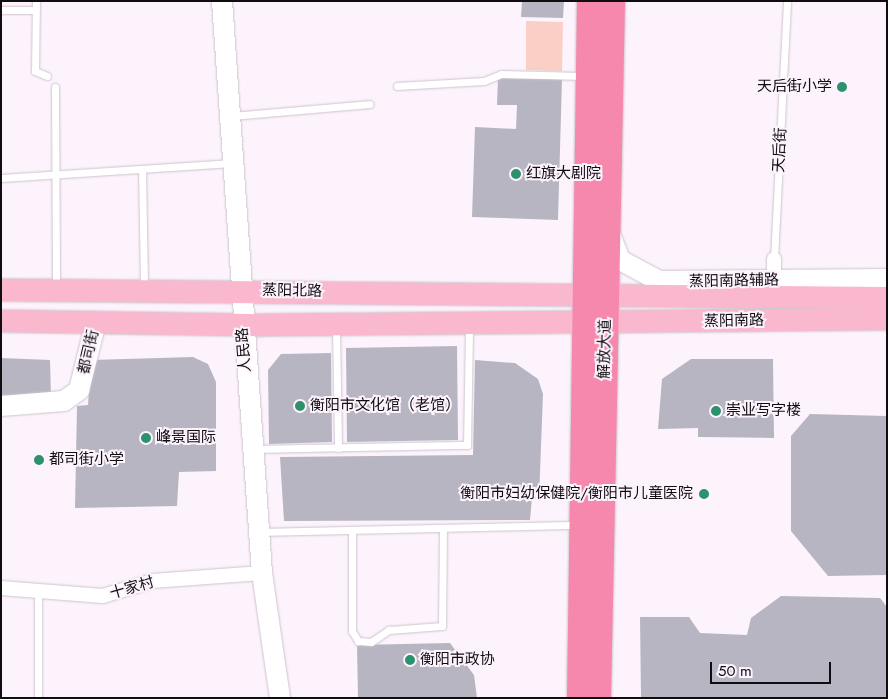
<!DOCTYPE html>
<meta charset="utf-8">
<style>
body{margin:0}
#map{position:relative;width:888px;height:699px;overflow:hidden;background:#fdf3fd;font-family:Jost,"Noto Sans SC",sans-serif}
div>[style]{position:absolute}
.green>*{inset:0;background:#facfc6}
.building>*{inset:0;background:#b7b5c1}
.roads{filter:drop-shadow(0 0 1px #cdc4cd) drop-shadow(0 0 1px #cdc4cd)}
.lane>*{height:7px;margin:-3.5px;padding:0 3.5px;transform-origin:3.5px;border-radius:3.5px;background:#fff}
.street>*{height:14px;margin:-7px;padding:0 7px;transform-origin:7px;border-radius:7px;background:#fff}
.secondary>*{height:20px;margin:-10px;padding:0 10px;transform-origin:10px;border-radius:10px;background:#fff}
.primary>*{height:22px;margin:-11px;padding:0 11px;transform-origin:11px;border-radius:11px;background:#fab8ce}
.highway>*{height:25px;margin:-12.5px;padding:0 12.5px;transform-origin:12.5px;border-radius:12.5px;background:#f688ae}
.dots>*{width:14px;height:14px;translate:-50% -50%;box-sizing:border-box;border:2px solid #fdf3fd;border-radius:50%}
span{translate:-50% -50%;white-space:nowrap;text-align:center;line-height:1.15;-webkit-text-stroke:4px #fdf3fd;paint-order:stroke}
.poi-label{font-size:15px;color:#100d10}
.right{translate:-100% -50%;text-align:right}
.left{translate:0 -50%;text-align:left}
.street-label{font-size:15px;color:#100d10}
.frame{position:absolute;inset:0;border:2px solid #100d10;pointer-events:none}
.scale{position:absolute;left:710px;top:662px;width:121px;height:22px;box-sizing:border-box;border:2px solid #100d10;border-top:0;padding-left:6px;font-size:15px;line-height:18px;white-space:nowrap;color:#100d10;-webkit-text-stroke:4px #fdf3fd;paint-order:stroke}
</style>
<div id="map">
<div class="green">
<i style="clip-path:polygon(526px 21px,563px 22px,562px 71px,526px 70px)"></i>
</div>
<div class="building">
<i style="clip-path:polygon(522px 1px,564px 1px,563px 18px,521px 17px)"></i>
<i style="clip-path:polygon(498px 78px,562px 79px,558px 220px,472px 217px,475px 127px,516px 129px,517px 105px,497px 105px)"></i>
<i style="clip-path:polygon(457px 346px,458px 440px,347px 442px,346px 348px)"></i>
<i style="clip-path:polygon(331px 353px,332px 442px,269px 444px,268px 370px,281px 354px)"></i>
<i style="clip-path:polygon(193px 357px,208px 364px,216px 382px,216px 471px,179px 472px,177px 506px,75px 508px,77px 406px,88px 405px,91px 360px)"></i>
<i style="clip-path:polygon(1px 358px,50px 360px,51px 399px,1px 402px)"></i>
<i style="clip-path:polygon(691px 359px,773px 359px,774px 438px,698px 437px,698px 428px,658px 429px,662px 379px)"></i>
<i style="clip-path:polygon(475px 360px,515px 363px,538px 379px,543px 394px,539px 499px,532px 498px,530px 520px,284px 521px,280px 457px,473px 455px)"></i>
<i style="clip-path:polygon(810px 414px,887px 416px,887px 575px,828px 576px,791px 531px,791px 436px)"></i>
<i style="clip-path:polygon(781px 596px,880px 598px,887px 607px,887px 698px,641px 698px,640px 617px,689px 617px,700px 633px,747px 635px,751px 618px)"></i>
<i style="clip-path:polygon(450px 643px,474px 675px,477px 698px,358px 698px,357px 645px)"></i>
</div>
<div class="roads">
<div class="lane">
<i style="left:36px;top:1px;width:70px;rotate:90.8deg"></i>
<i style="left:35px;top:71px;width:13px;rotate:23deg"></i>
<i style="left:1px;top:10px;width:33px"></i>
<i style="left:397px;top:86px;width:87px;rotate:-3.3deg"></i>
<i style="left:484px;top:81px;width:18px;rotate:-22deg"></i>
<i style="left:501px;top:74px;width:83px;rotate:1.4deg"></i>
<i style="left:55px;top:87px;width:202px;rotate:89.7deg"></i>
<i style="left:232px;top:116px;width:138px;rotate:-5deg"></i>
<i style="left:142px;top:169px;width:118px;rotate:89deg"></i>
<i style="left:1px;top:178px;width:232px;rotate:-3.7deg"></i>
<i style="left:774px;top:259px;width:258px;rotate:-87.1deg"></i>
<i style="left:336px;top:328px;width:120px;rotate:89deg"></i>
<i style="left:255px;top:449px;width:212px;rotate:-1.1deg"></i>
<i style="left:467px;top:445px;width:119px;rotate:-89deg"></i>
<i style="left:352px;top:530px;width:101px;rotate:90deg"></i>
<i style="left:352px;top:631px;width:12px;rotate:59deg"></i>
<i style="left:358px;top:641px;width:13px;rotate:4deg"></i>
<i style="left:371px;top:642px;width:22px;rotate:-34deg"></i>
<i style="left:389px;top:630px;width:53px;rotate:-4.3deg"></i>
<i style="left:442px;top:626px;width:98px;rotate:-89.4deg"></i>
<i style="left:262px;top:532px;width:316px;rotate:-1.3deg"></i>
<i style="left:38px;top:591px;width:107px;rotate:90deg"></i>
</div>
<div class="street">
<i style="left:774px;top:288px;width:29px;rotate:-90deg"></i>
<i style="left:1px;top:588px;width:102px;rotate:4.5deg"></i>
<i style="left:103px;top:596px;width:51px;rotate:-17deg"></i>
<i style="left:152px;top:581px;width:110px;rotate:-4.2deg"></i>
</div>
<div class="secondary">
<i style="left:222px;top:1px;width:573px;rotate:86deg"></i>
<i style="left:262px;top:573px;width:126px;rotate:81.8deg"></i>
<i style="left:610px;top:234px;width:28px;rotate:69deg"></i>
<i style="left:620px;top:260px;width:44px;rotate:28.3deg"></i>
<i style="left:659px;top:281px;width:228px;rotate:-0.5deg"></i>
<i style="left:1px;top:406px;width:63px;rotate:-4.5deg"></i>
<i style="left:64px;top:401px;width:19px;rotate:-36deg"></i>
<i style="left:79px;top:390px;width:70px;rotate:-76deg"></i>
</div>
<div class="primary">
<i style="left:1px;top:290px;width:886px;rotate:0.52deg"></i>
<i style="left:1px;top:321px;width:263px;rotate:0.9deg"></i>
<i style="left:264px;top:325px;width:623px;rotate:-0.55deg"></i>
</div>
<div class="highway">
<i style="left:579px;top:698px;width:697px;rotate:-89.18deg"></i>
<i style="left:598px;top:698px;width:697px;rotate:-88.85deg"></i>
</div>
</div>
<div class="dots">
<i style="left:842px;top:87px;background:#2c916c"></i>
<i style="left:516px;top:174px;background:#2c916c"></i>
<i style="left:300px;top:406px;background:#2c916c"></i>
<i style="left:716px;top:411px;background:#2c916c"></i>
<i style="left:146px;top:438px;background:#2c916c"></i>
<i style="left:39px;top:460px;background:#2c916c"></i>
<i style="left:704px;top:494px;background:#2c916c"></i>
<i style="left:410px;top:660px;background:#2c916c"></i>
</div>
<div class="poi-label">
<span class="right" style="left:832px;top:87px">天后街小学</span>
<span class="left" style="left:526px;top:174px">红旗大剧院</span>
<span class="left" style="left:310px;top:406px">衡阳市文化馆（老馆）</span>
<span class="left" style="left:726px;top:411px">崇业写字楼</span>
<span class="left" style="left:156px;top:438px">峰景国际</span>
<span class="left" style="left:49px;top:460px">都司街小学</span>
<span class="right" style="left:693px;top:494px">衡阳市妇幼保健院/衡阳市儿童医院</span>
<span class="left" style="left:420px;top:660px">衡阳市政协</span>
</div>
<div class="street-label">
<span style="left:780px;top:150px;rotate:-87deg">天后街</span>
<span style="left:734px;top:281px;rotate:-1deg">蒸阳南路辅路</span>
<span style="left:292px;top:291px;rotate:1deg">蒸阳北路</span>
<span style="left:734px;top:321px;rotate:-1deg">蒸阳南路</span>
<span style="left:605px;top:349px;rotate:-89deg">解放大道</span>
<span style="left:244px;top:350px;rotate:-94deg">人民路</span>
<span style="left:89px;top:352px;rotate:-77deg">都司街</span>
<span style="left:132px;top:588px;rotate:-16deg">十家村</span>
</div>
<div class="frame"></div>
<div class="scale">50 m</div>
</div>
